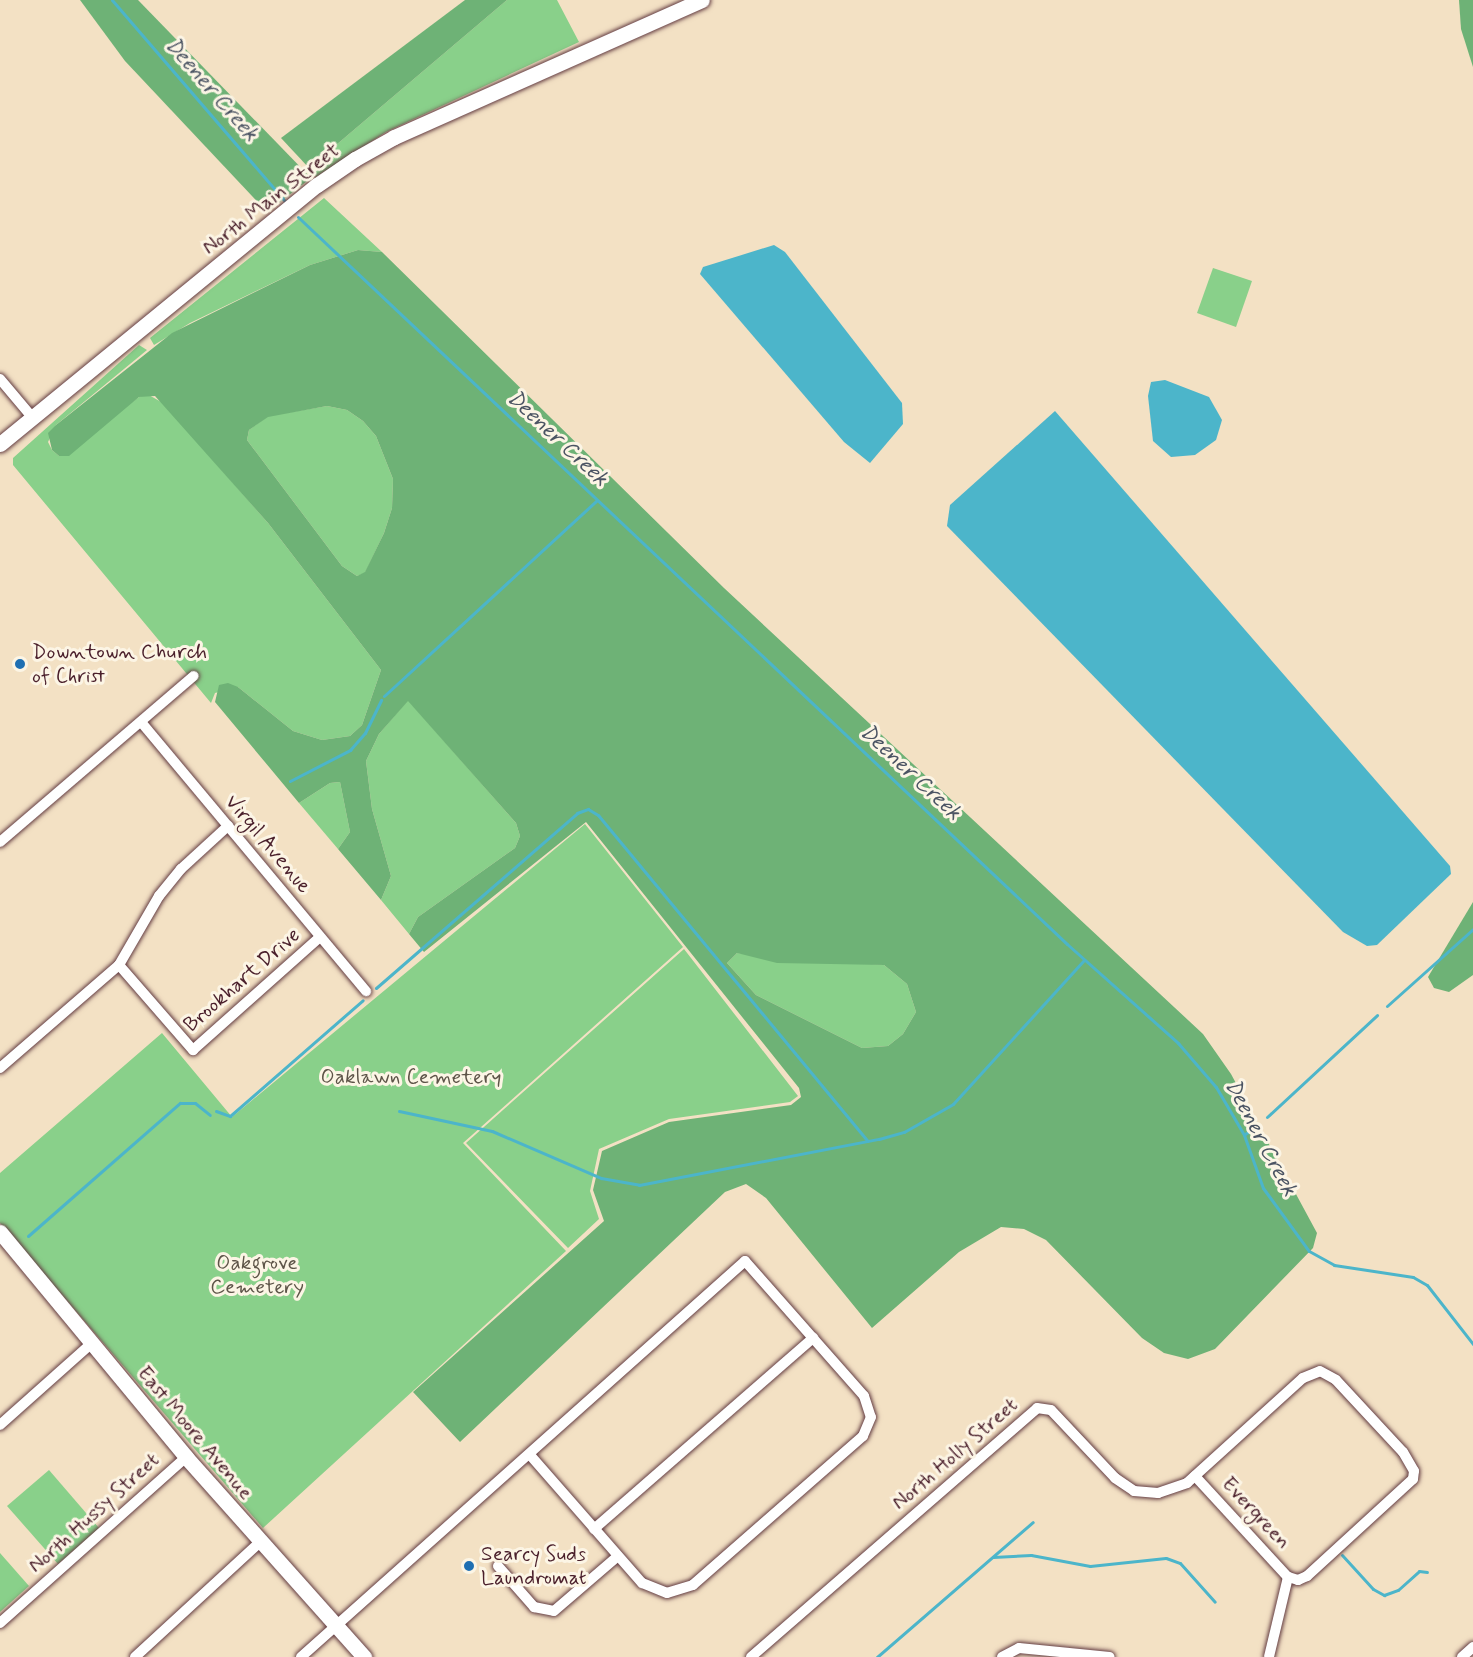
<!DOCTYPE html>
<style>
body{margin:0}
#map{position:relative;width:1473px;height:1657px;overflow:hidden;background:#f3e1c4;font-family:Mynerve,sans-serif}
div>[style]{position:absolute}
.green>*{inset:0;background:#89d08a}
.forest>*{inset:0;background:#6eb276}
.water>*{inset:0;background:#4cb5ca}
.stream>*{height:3px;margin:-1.5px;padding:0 1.5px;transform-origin:1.5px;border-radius:1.5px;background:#4cb5ca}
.roads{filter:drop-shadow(0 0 2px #633c42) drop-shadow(0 0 2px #633c42)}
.street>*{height:10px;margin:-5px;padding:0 5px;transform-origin:5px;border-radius:5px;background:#fff}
.secondary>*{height:15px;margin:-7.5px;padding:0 7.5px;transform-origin:7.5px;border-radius:7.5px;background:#fff}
.dots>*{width:16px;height:16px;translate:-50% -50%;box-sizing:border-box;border:3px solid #fcf5e5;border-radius:50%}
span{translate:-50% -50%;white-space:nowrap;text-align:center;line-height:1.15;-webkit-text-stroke:6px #fcf5e5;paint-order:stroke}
.street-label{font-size:21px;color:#4a1f2b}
.poi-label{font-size:21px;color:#4a1f2b}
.left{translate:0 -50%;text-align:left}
.park-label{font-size:21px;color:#5d5448}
.water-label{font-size:22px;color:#4b5463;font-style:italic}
</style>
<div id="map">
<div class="green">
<i style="clip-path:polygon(507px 0,557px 0,579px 42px,386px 132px,316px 177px,309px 168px)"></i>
<i style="clip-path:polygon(324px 198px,382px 252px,358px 250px,310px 265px,190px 323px,154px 345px,150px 338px)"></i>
<i style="clip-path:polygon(1213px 268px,1252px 281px,1236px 327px,1197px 313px)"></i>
<i style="clip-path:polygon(139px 345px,147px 350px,56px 425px,48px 442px,52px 450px,59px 456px,139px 397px,147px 394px,163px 403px,268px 523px,381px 670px,362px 725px,350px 736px,322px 740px,293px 731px,238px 687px,215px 693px,211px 703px,13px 465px,13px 458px)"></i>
<i style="clip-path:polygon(327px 406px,347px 410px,363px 421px,376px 436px,393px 479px,392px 508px,384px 533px,365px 573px,357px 576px,342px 566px,247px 440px,249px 430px,268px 416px)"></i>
<i style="clip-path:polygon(408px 700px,516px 823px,520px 836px,515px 848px,418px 917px,409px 934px,381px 900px,391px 876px,372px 809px,366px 761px,379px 734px)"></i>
<i style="clip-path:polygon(340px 782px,350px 832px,338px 849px,299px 803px,330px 783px)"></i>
<i style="clip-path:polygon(585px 824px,683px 947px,463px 1143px,566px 1251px,263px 1528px,0 1223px,0 1173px,162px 1033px,232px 1117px)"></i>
<i style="clip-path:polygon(684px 949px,798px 1096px,790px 1102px,669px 1119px,599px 1149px,590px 1191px,599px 1219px,568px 1248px,466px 1143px)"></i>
<i style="clip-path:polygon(737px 953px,884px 965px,907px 984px,916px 1012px,903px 1034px,888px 1046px,862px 1048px,756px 995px,727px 963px)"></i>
<i style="clip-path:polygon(49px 1470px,99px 1528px,58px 1564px,7px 1506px)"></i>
<i style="clip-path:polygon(0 1553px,29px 1586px,0 1612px)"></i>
</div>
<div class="forest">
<i style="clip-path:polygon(80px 0,138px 0,311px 178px,267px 212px,125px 61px)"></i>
<i style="clip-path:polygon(465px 0,507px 0,309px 168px,281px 138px)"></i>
<i style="clip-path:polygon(1459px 0,1473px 0,1473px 67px,1461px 29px)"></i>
<i style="clip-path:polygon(evenodd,358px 250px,382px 252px,724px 588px,1203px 1034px,1231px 1074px,1317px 1233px,1313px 1248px,1215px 1349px,1188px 1359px,1164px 1353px,1142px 1338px,1046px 1240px,1024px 1229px,1001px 1227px,959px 1252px,872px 1328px,766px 1198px,746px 1184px,725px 1192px,460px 1442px,413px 1392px,604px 1221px,593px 1190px,602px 1151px,669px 1122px,791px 1105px,801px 1097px,799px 1088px,586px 822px,424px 952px,409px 934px,418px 917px,515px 848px,520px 836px,516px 823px,408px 701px,379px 734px,366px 761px,372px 809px,391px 876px,381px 900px,338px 849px,350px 832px,340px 782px,330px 783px,299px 803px,215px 702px,219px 685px,228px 683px,238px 687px,293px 731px,322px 740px,350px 736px,362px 725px,381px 670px,268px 523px,155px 396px,139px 397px,69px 456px,59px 456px,52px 450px,48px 433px,56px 425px,172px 333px,310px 265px,358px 250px,327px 406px,347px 410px,363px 421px,376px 436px,393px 479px,392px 508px,384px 533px,365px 572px,357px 576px,342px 566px,247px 440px,249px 430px,268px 417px,327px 406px,358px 250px,737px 953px,777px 963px,884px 965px,907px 984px,916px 1012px,903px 1034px,888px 1046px,862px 1048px,756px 995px,727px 963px,737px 953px)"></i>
<i style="clip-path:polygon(1473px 902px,1473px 975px,1449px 992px,1434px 988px,1428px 977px)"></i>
</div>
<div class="water">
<i style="clip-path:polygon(774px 245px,785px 252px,902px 403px,903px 424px,870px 463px,844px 442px,700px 274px,703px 267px)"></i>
<i style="clip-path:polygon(1165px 380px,1209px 397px,1222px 420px,1216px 440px,1195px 455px,1171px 457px,1153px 441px,1148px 396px,1151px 382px)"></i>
<i style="clip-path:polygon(1055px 411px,1450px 866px,1451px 874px,1377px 945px,1367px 946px,1343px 932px,947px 526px,950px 505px)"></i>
</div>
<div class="stream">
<i style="left:112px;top:0;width:265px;rotate:49.3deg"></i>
<i style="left:298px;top:217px;width:1058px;rotate:43.39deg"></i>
<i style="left:1067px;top:944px;width:149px;rotate:41.7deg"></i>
<i style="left:1178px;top:1043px;width:58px;rotate:49.2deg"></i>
<i style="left:1216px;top:1087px;width:56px;rotate:59.7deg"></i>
<i style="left:1244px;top:1135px;width:56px;rotate:70.3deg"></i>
<i style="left:1263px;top:1188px;width:78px;rotate:53.9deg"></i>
<i style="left:1309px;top:1251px;width:29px;rotate:29deg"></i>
<i style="left:1334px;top:1265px;width:80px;rotate:8.6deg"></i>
<i style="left:1413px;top:1277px;width:16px;rotate:30deg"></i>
<i style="left:1427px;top:1285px;width:75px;rotate:52.1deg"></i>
<i style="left:384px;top:696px;width:289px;rotate:-42.6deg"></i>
<i style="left:290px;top:781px;width:68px;rotate:-27.3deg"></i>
<i style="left:350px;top:750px;width:23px;rotate:-49deg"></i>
<i style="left:365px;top:733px;width:37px;rotate:-64deg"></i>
<i style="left:376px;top:988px;width:267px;rotate:-41deg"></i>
<i style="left:577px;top:813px;width:12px;rotate:-20deg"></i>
<i style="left:588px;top:809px;width:12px;rotate:31deg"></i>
<i style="left:598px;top:815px;width:423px;rotate:50.4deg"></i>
<i style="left:1387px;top:1006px;width:115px;rotate:-41.8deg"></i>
<i style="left:216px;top:1111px;width:15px;rotate:20deg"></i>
<i style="left:230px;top:1116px;width:176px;rotate:-41.1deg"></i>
<i style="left:399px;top:1111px;width:95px;rotate:12.1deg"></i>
<i style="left:492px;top:1131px;width:119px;rotate:23.3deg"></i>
<i style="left:601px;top:1178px;width:39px;rotate:10deg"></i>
<i style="left:639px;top:1185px;width:244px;rotate:-10.9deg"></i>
<i style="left:879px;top:1139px;width:26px;rotate:-16deg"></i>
<i style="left:904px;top:1132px;width:56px;rotate:-29.7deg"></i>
<i style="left:953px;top:1104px;width:195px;rotate:-47.7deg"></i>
<i style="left:1267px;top:1117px;width:150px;rotate:-42.8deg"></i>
<i style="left:1245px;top:1134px;width:16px;rotate:-35deg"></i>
<i style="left:28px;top:1236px;width:202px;rotate:-41.2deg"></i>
<i style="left:180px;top:1103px;width:15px"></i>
<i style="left:195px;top:1103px;width:19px;rotate:39deg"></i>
<i style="left:1342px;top:1555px;width:46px;rotate:47.6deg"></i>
<i style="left:1373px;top:1589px;width:13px;rotate:29deg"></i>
<i style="left:1384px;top:1595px;width:15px;rotate:-20deg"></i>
<i style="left:1398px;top:1590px;width:28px;rotate:-42deg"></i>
<i style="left:1419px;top:1571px;width:8px;rotate:7deg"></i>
<i style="left:993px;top:1557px;width:38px;rotate:-3deg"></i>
<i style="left:1031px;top:1555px;width:60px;rotate:10.6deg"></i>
<i style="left:1090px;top:1566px;width:76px;rotate:-6deg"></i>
<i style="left:1166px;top:1558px;width:15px;rotate:20deg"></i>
<i style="left:1180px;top:1563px;width:52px;rotate:48.1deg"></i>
<i style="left:877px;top:1657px;width:206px;rotate:-40.9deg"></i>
</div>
<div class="roads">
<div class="street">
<i style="left:0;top:379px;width:50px;rotate:49.9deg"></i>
<i style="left:141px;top:722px;width:351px;rotate:50.1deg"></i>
<i style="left:0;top:842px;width:255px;rotate:-40.6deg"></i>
<i style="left:119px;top:965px;width:113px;rotate:49deg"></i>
<i style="left:193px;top:1050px;width:170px;rotate:-41.7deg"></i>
<i style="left:0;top:1068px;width:157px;rotate:-40.9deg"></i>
<i style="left:119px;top:965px;width:80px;rotate:-59.9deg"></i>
<i style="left:159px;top:896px;width:35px;rotate:-51deg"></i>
<i style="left:181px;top:869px;width:64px;rotate:-42.5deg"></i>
<i style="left:0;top:1425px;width:123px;rotate:-41.7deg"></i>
<i style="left:1195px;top:1476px;width:137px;rotate:47.4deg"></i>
<i style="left:594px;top:1529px;width:291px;rotate:-41.1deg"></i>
<i style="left:498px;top:1566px;width:55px;rotate:48.7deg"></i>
<i style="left:534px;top:1607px;width:20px;rotate:11deg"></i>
<i style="left:554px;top:1611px;width:84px;rotate:-40.7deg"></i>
<i style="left:0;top:1623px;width:249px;rotate:-41.7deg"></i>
<i style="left:135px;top:1657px;width:171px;rotate:-42.6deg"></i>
<i style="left:301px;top:1657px;width:595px;rotate:-41.73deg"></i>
<i style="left:745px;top:1261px;width:180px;rotate:48.6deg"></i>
<i style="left:864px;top:1396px;width:22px;rotate:72deg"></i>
<i style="left:871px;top:1417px;width:21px;rotate:113deg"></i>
<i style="left:863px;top:1436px;width:226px;rotate:138.8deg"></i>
<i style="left:693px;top:1585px;width:27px;rotate:163deg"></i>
<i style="left:667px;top:1593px;width:27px;rotate:-158deg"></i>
<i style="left:642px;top:1583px;width:171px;rotate:-131.2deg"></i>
<i style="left:751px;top:1657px;width:379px;rotate:-41deg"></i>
<i style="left:1037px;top:1408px;width:14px;rotate:8deg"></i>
<i style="left:1051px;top:1410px;width:93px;rotate:46.7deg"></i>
<i style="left:1115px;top:1478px;width:23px;rotate:34deg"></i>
<i style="left:1134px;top:1491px;width:24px;rotate:5deg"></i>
<i style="left:1158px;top:1493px;width:31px;rotate:-19deg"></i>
<i style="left:1187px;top:1483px;width:156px;rotate:-42.2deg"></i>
<i style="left:1303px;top:1378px;width:18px;rotate:-22deg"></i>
<i style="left:1320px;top:1371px;width:18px;rotate:29deg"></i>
<i style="left:1336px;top:1380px;width:98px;rotate:47.1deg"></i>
<i style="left:1403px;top:1452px;width:22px;rotate:60deg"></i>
<i style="left:1414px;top:1471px;width:8px;rotate:97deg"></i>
<i style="left:1413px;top:1479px;width:144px;rotate:137.5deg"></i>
<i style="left:1307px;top:1576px;width:10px;rotate:156deg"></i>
<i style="left:1298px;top:1580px;width:10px;rotate:-163deg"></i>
<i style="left:1288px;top:1577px;width:82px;rotate:103.4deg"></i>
<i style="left:1002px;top:1657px;width:19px;rotate:-28deg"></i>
<i style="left:1019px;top:1648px;width:91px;rotate:5.6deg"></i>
<i style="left:1462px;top:1657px;width:15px;rotate:-42deg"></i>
</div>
<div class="secondary">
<i style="left:0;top:444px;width:409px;rotate:-39.3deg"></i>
<i style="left:317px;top:185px;width:46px;rotate:-34.4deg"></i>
<i style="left:355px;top:159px;width:45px;rotate:-29.4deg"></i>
<i style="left:394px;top:137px;width:337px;rotate:-24deg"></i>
<i style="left:0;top:1232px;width:292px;rotate:50.4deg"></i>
<i style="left:186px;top:1457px;width:268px;rotate:48.3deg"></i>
</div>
</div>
<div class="dots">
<i style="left:20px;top:664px;background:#1f6fb2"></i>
<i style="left:469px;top:1566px;background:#1f6fb2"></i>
</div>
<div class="street-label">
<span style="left:271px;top:199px;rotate:-38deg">North Main Street</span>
<span style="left:268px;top:844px;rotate:50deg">Virgil Avenue</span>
<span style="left:242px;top:980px;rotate:-41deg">Brookhart Drive</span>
<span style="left:195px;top:1433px;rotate:50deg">East Moore Avenue</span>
<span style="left:955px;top:1454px;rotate:-41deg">North Holly Street</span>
<span style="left:94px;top:1513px;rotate:-42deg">North Hussy Street</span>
<span style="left:1256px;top:1513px;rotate:47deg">Evergreen</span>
</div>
<div class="poi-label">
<span class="left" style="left:32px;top:664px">Downtown Church<br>of Christ</span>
<span class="left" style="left:481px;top:1566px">Searcy Suds<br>Laundromat</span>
</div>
<div class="park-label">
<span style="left:411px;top:1077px">Oaklawn Cemetery</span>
<span style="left:257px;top:1275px">Oakgrove<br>Cemetery</span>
</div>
<div class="water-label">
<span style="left:211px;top:90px;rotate:49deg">Deener Creek</span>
<span style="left:557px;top:439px;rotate:43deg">Deener Creek</span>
<span style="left:910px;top:773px;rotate:43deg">Deener Creek</span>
<span style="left:1260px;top:1138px;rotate:62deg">Deener Creek</span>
</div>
</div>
